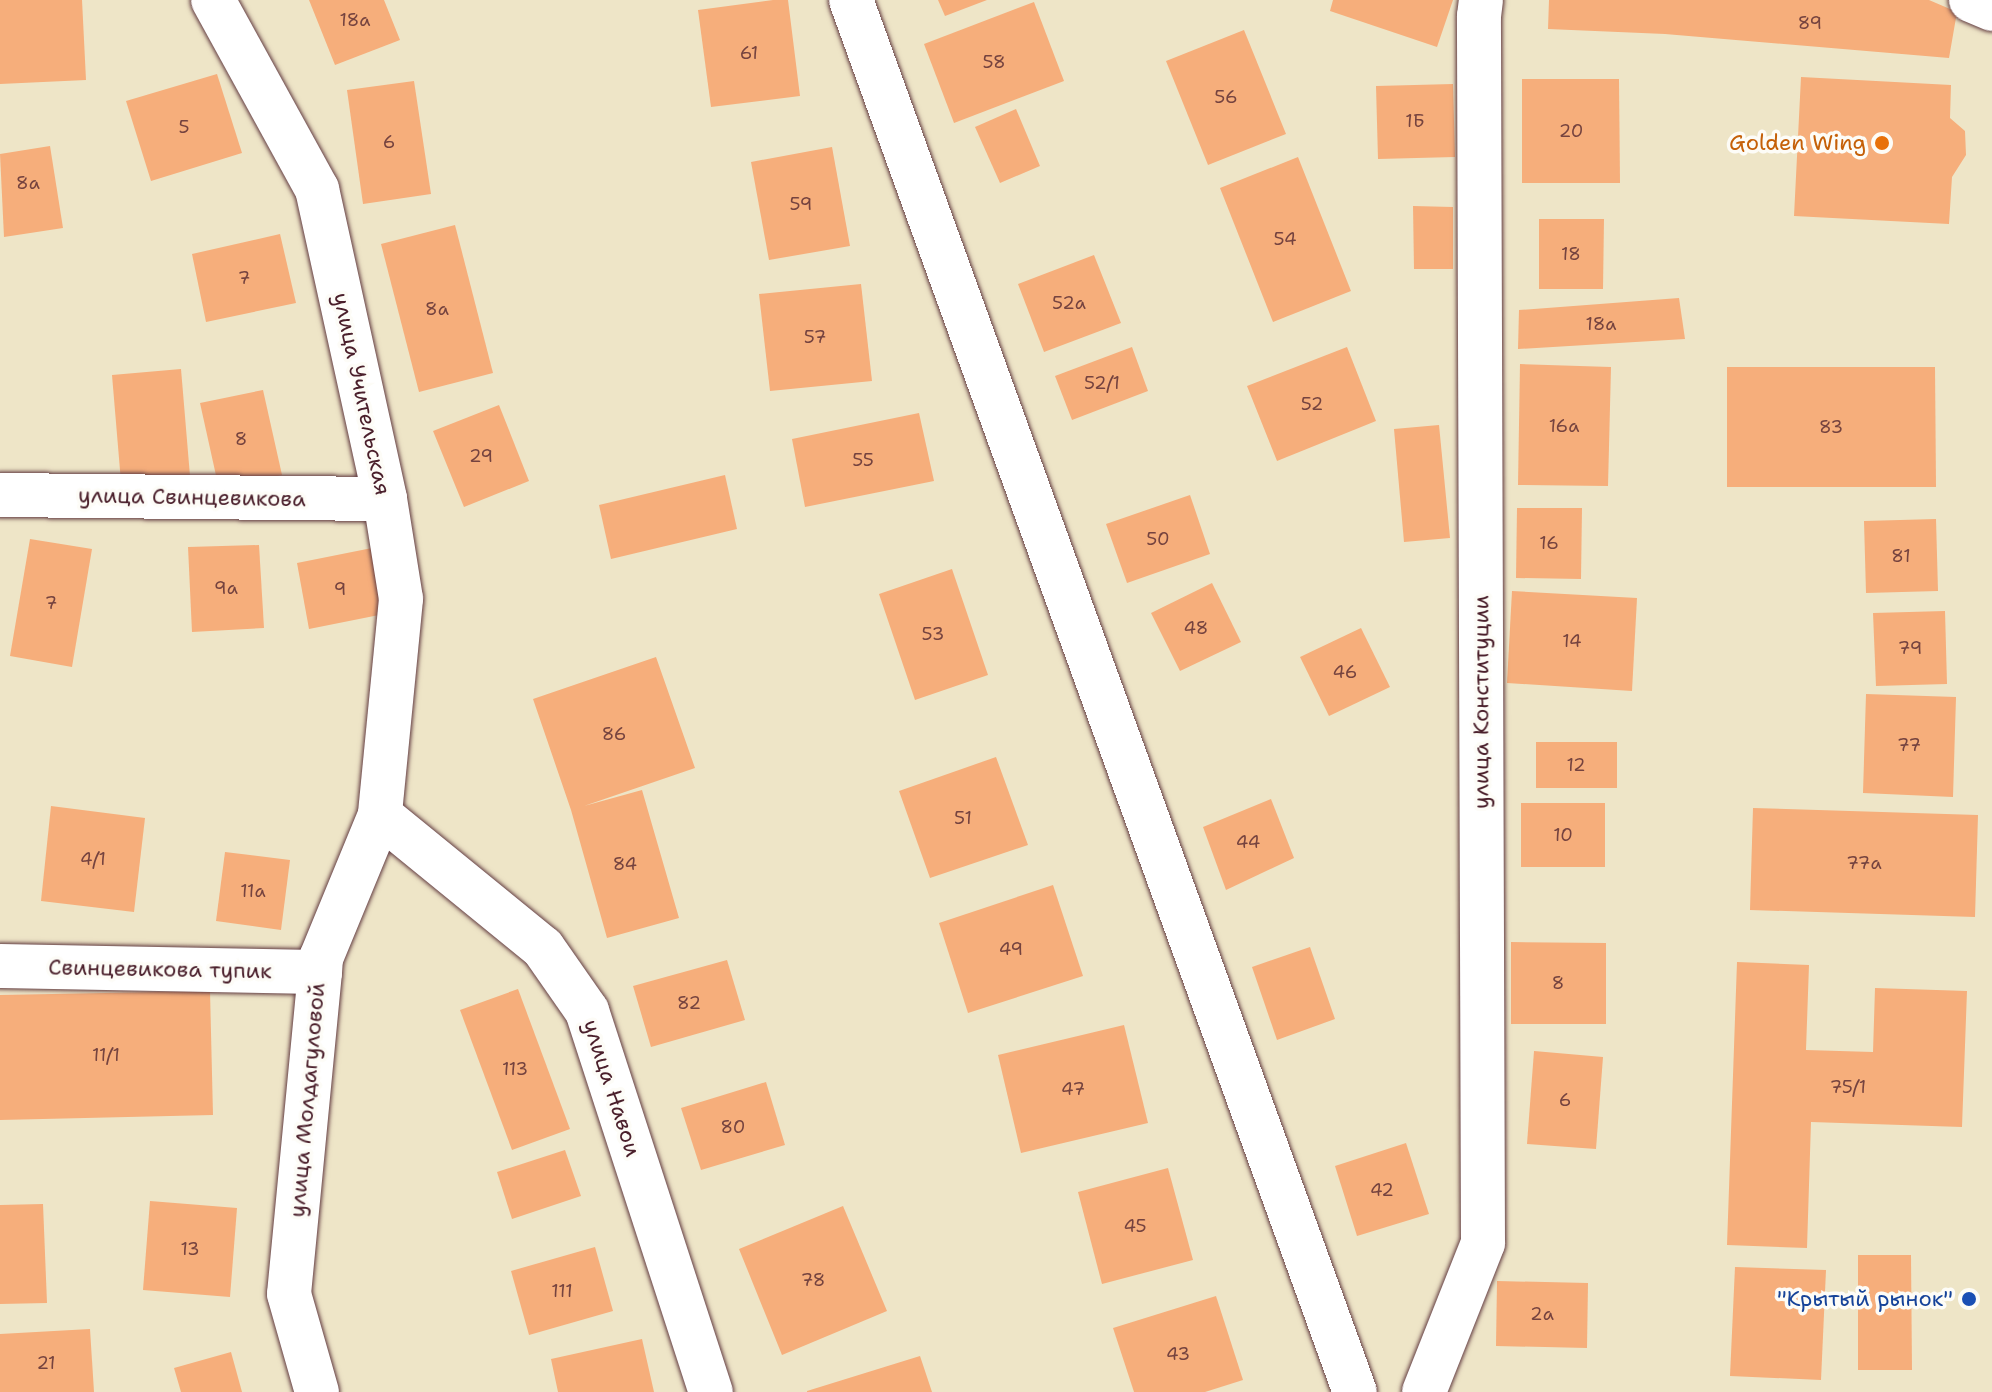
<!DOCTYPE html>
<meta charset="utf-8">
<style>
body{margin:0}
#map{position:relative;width:1992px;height:1392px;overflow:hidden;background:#eee5c7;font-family:"Shantell Sans",sans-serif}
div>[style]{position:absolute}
.building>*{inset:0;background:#f6ae7b}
.roads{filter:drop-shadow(0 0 2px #633d42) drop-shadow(0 0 2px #633d42)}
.minor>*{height:44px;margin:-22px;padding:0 22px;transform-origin:22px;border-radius:22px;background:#fff}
.dots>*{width:22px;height:22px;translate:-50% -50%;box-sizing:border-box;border:4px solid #fdfcf7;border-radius:50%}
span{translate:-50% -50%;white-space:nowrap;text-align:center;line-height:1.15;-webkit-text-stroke:7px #fdfcf7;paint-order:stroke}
.number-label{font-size:18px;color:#75433f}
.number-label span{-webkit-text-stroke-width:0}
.food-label{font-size:22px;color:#c56008}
.right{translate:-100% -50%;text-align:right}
.street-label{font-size:22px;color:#4a1f2b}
.transit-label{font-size:22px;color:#164399}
</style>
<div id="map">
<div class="building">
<i style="clip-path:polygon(0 0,82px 0,86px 80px,0 84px)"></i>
<i style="clip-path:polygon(309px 0,384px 0,400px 40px,335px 65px)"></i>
<i style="clip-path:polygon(773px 0,788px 0,800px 96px,711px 107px,698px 10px)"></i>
<i style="clip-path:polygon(938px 0,987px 0,945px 16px)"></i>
<i style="clip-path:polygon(1333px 0,1453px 0,1437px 47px,1330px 11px)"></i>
<i style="clip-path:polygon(1549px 0,1929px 0,1957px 12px,1949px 58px,1665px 34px,1548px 29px)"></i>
<i style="clip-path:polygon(1034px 2px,1064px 81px,954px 123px,924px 44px)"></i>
<i style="clip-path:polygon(1244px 30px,1286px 134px,1208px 165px,1166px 61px)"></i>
<i style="clip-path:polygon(217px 74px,242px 153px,151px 181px,126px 101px)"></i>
<i style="clip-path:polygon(1801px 77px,1951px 85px,1950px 118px,1965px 131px,1966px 155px,1952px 177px,1949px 224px,1794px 216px)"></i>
<i style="clip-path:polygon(1522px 79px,1619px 79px,1620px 183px,1522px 183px)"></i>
<i style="clip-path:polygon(414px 81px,431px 194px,363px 204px,347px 90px)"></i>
<i style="clip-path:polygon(1453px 84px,1455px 157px,1378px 159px,1376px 86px)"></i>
<i style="clip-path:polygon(1016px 109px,1040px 166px,1000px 183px,975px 127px)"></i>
<i style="clip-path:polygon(50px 146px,63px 228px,4px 237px,0 154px)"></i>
<i style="clip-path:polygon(832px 147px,850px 246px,769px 260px,751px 162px)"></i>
<i style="clip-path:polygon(1298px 157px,1351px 291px,1273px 322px,1220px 188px)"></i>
<i style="clip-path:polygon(1413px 206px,1453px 207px,1453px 269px,1414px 269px)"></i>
<i style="clip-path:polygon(1539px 219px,1604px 219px,1603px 289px,1539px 289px)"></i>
<i style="clip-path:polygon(455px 225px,493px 373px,419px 392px,381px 244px)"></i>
<i style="clip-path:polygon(280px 234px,296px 303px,206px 322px,192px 254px)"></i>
<i style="clip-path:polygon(1094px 255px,1121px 323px,1044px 352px,1018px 284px)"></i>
<i style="clip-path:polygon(861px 284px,872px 381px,770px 391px,759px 294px)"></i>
<i style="clip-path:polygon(1679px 298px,1685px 339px,1518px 349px,1519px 310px)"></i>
<i style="clip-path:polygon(1132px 347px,1148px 391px,1072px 420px,1055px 376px)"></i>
<i style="clip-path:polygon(1347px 347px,1376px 421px,1277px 461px,1247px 386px)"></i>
<i style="clip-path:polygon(1520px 364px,1611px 367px,1608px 486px,1518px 485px)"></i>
<i style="clip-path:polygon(1727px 367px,1935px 367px,1936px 487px,1727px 487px)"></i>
<i style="clip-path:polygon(181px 369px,190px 476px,121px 482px,112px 375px)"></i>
<i style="clip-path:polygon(263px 390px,282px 475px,219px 489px,200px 403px)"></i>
<i style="clip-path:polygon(499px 405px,529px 481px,464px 507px,433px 431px)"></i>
<i style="clip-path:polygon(919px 413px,934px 481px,805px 507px,792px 439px)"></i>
<i style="clip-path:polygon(1439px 425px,1450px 538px,1404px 542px,1394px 429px)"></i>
<i style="clip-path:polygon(725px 475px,737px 529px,611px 559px,599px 505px)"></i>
<i style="clip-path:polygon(1190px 495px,1210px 554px,1127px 583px,1106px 524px)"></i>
<i style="clip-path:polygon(1517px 508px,1582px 508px,1581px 579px,1516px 578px)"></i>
<i style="clip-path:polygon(1936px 519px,1938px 591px,1866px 593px,1864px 521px)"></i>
<i style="clip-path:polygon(30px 539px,92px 549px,72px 667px,10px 656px)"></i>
<i style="clip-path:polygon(259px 545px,264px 628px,192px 632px,188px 547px)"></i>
<i style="clip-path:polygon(372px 548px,384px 614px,309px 629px,297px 563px)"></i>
<i style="clip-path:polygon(952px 569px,988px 675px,915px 700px,879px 594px)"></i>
<i style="clip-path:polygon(1212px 583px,1241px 642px,1180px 671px,1151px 613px)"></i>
<i style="clip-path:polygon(1512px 591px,1637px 598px,1632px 691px,1507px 683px)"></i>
<i style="clip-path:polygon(1945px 611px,1947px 684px,1876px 686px,1873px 613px)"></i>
<i style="clip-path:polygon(1361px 628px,1390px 687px,1329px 716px,1300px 657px)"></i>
<i style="clip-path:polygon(656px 657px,695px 768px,584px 806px,642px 790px,679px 918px,607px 938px,571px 810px,533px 699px)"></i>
<i style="clip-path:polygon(1866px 694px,1956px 697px,1953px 797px,1863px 793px)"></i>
<i style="clip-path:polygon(1536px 742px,1617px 742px,1617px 788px,1536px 788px)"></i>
<i style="clip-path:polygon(996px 757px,1028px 845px,930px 878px,899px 791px)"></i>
<i style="clip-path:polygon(1271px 799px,1294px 858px,1226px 890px,1203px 827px)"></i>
<i style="clip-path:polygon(1521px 803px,1605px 803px,1605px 867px,1521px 867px)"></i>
<i style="clip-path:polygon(51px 806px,145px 818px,134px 912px,41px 901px)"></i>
<i style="clip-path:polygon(1753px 808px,1978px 815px,1975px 917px,1750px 910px)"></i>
<i style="clip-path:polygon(225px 852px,290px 860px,281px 930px,216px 921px)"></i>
<i style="clip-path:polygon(1053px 885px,1083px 976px,968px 1013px,939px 923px)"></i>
<i style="clip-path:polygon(1511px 942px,1606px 943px,1606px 1024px,1511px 1024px)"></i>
<i style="clip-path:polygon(1310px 947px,1335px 1019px,1277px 1040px,1252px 967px)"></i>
<i style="clip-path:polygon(727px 960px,745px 1020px,651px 1047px,633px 986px)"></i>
<i style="clip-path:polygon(1737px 962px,1809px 965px,1806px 1050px,1873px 1052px,1875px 988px,1967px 991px,1962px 1127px,1811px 1122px,1807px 1248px,1727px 1245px)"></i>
<i style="clip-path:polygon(518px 989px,570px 1129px,512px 1150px,460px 1010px)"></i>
<i style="clip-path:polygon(210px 991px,213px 1115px,0 1120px,0 995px)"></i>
<i style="clip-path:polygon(1124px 1025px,1148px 1123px,1021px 1153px,998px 1055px)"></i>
<i style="clip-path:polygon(1534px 1051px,1603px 1057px,1596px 1149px,1527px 1144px)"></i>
<i style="clip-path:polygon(766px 1082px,785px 1145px,701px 1170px,681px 1108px)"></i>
<i style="clip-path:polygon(1406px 1143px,1429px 1214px,1357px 1236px,1335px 1166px)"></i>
<i style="clip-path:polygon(565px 1150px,581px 1196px,512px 1219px,497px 1172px)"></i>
<i style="clip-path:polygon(1168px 1168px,1193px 1260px,1102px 1284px,1078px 1192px)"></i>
<i style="clip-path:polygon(150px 1201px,237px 1208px,230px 1297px,143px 1290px)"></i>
<i style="clip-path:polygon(43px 1204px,47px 1303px,0 1304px,0 1205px)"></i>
<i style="clip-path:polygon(843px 1206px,887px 1311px,782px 1355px,739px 1249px)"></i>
<i style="clip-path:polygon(595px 1247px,613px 1311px,529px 1335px,511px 1271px)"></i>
<i style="clip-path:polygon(1858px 1255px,1911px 1255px,1912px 1370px,1858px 1370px)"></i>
<i style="clip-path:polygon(1735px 1267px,1826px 1270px,1821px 1380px,1730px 1376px)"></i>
<i style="clip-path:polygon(1497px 1281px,1588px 1283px,1587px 1348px,1496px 1346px)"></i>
<i style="clip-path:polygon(1216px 1296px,1243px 1380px,1205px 1392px,1134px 1392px,1113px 1328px)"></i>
<i style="clip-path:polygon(90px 1329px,94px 1392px,0 1392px,0 1334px)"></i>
<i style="clip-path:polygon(642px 1339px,654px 1392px,558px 1392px,551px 1359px)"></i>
<i style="clip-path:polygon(231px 1352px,242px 1392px,181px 1392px,174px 1368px)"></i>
<i style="clip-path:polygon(920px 1356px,932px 1392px,807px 1392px,807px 1391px)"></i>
</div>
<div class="roads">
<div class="minor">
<i style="left:213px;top:0;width:216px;rotate:61.2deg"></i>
<i style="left:317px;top:189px;width:317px;rotate:77.6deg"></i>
<i style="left:385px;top:499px;width:101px;rotate:80.9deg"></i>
<i style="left:401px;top:599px;width:217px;rotate:95.6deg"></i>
<i style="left:380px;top:815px;width:155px;rotate:112.4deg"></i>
<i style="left:321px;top:958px;width:14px;rotate:94deg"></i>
<i style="left:320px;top:972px;width:323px;rotate:95.5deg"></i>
<i style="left:289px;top:1294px;width:102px;rotate:74.1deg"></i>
<i style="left:851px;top:0;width:1480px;rotate:70.1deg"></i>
<i style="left:1971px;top:0;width:23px;rotate:23deg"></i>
<i style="left:0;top:495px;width:385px;rotate:0.6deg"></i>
<i style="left:380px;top:815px;width:210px;rotate:39.2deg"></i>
<i style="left:543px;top:948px;width:77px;rotate:55.1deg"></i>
<i style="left:587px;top:1011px;width:401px;rotate:72deg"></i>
<i style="left:0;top:966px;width:320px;rotate:1.1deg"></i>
<i style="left:1424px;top:1392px;width:160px;rotate:-68.4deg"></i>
<i style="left:1483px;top:1243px;width:1227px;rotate:-90.19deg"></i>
<i style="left:1479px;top:16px;width:16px;rotate:-83deg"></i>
</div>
</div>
<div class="dots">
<i style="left:1882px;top:143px;background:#e8710a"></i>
<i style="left:1969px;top:1299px;background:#1a4fb4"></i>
</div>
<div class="number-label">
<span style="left:355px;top:20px">18а</span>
<span style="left:1810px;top:23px">89</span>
<span style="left:749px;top:53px">61</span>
<span style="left:994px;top:62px">58</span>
<span style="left:1226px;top:97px">56</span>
<span style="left:1415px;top:121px">1Б</span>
<span style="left:184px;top:127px">5</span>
<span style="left:1571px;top:131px">20</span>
<span style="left:389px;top:142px">6</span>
<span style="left:28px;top:183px">8а</span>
<span style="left:801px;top:204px">59</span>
<span style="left:1285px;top:239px">54</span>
<span style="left:1571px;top:254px">18</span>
<span style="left:244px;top:278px">7</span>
<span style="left:1069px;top:303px">52а</span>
<span style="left:437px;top:309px">8а</span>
<span style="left:1601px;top:324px">18а</span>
<span style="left:815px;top:337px">57</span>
<span style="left:1102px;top:383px">52/1</span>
<span style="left:1312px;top:404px">52</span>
<span style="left:1564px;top:426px">16а</span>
<span style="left:1831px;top:427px">83</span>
<span style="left:241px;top:439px">8</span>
<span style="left:481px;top:456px">29</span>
<span style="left:863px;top:460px">55</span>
<span style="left:1158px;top:539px">50</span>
<span style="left:1549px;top:543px">16</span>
<span style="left:1901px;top:556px">81</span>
<span style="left:226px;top:588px">9а</span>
<span style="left:340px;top:589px">9</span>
<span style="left:51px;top:603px">7</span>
<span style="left:1196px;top:628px">48</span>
<span style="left:933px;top:634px">53</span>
<span style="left:1572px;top:641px">14</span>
<span style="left:1910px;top:648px">79</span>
<span style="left:1345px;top:672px">46</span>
<span style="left:614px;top:734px">86</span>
<span style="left:1909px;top:745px">77</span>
<span style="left:1576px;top:765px">12</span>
<span style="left:963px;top:818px">51</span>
<span style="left:1563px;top:835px">10</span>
<span style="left:1248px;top:842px">44</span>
<span style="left:93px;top:859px">4/1</span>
<span style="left:1864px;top:863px">77а</span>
<span style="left:625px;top:864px">84</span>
<span style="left:253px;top:891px">11а</span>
<span style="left:1011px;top:949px">49</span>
<span style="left:1558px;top:983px">8</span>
<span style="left:689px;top:1003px">82</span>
<span style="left:106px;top:1055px">11/1</span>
<span style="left:515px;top:1069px">113</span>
<span style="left:1848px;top:1087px">75/1</span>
<span style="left:1073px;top:1089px">47</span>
<span style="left:1565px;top:1100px">6</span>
<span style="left:733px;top:1127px">80</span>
<span style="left:1382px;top:1190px">42</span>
<span style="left:1135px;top:1226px">45</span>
<span style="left:190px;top:1249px">13</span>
<span style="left:813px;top:1280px">78</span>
<span style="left:562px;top:1291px">111</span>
<span style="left:1542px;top:1314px">2а</span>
<span style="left:1178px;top:1354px">43</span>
<span style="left:46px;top:1363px">21</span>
</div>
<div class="food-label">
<span class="right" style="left:1866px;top:143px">Golden Wing</span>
</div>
<div class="street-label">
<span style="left:362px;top:394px;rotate:78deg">улица Учительская</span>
<span style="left:192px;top:497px;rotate:1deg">улица Свинцевикова</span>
<span style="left:1481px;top:702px;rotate:-90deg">улица Конституции</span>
<span style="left:160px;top:969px;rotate:1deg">Свинцевикова тупик</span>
<span style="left:612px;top:1088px;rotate:72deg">улица Навои</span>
<span style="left:307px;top:1100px;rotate:-85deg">улица Молдагуловой</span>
</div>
<div class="transit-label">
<span class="right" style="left:1953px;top:1299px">"Крытый рынок"</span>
</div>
</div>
